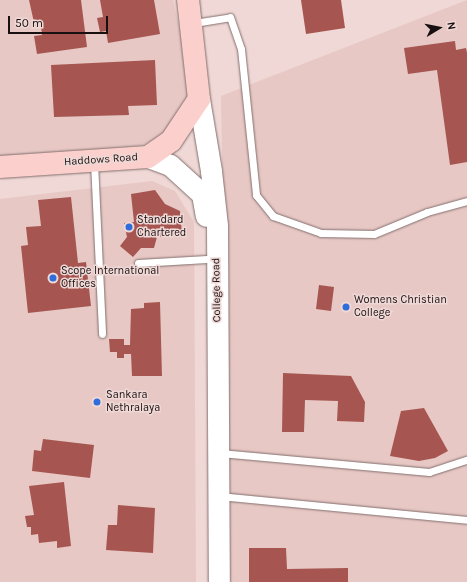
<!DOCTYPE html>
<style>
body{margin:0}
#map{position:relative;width:467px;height:582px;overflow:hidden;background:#efd8d6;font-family:Karla,sans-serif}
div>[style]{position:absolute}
.built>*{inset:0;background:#e7c8c5}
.building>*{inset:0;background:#a65550}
.roads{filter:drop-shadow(0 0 1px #836f6d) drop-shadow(0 0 1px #836f6d)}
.lane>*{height:7px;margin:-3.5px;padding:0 3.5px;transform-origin:3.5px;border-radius:3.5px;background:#fff}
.secondary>*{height:21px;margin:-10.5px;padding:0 10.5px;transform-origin:10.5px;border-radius:10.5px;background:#fff}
.primary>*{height:22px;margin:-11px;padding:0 11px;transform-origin:11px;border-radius:11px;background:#fbcfcb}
.dots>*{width:11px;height:11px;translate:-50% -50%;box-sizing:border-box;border:2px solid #efd8d6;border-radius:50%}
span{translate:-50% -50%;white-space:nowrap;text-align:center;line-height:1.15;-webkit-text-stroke:3px #efd8d6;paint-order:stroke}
.street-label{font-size:11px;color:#181010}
.poi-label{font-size:11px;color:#181010}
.left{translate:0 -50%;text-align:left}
.north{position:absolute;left:419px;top:8px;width:40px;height:40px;-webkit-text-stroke:3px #efd8d6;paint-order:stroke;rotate:80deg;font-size:11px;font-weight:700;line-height:16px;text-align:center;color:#181010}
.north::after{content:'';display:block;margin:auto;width:14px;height:18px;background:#181010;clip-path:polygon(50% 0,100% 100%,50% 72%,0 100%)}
.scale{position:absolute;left:8px;top:16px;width:100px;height:18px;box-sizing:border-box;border:2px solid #181010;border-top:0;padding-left:5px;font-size:12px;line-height:14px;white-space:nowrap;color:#181010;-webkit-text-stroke:3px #efd8d6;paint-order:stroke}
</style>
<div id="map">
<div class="built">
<i style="clip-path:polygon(0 0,173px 0,182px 38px,189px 107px,173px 129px,143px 145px,0 161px)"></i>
<i style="clip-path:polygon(467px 0,467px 582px,229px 582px,221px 96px)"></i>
<i style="clip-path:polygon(152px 181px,175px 191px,194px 222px,196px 582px,0 582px,0 199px)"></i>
</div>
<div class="building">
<i style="clip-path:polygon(29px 0,81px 0,87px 47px,37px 54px,34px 36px,42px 35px,41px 26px,35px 27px)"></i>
<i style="clip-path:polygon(100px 0,154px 0,160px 34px,108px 43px,106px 31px,100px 32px,97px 18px,103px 17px)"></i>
<i style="clip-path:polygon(301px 0,341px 0,345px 28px,306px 34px)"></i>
<i style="clip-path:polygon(455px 41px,456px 50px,466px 48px,467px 53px,467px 162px,450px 165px,437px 70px,408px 74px,404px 48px)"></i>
<i style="clip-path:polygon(155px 60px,157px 105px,128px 106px,129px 115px,54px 117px,51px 65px)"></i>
<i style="clip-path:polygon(155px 190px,165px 204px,180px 211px,182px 234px,157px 237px,154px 248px,141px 248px,133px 257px,120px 246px,127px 237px,124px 223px,134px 222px,131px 194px)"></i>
<i style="clip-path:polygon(71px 197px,78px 263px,86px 262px,91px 306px,28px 313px,21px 246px,28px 245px,26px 227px,41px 226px,38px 200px)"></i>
<i style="clip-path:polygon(319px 285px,334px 287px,331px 311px,316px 309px)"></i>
<i style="clip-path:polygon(160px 302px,162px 376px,132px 376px,131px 354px,124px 354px,124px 358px,117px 358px,117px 352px,110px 352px,109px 339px,124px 339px,124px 345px,130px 345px,131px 309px,144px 308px,144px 303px)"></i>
<i style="clip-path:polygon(283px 373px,351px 376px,365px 402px,364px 422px,337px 421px,338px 401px,305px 400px,304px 432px,282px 432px)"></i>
<i style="clip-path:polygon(424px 408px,448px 451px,435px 458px,419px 461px,390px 456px,401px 411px)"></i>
<i style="clip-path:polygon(43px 439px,94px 445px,90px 478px,32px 471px,34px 450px,41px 451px)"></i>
<i style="clip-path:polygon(64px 482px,71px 546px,57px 548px,57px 541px,39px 543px,38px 534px,31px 535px,31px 527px,27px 527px,25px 516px,34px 515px,29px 486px)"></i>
<i style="clip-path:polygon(118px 505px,155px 508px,153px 553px,106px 550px,108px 525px,117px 525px)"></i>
<i style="clip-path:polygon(249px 548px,286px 548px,287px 569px,348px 568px,348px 582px,249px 582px)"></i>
</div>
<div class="roads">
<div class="lane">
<i style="left:194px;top:23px;width:36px;rotate:-9deg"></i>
<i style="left:230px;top:17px;width:34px;rotate:71deg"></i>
<i style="left:241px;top:49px;width:147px;rotate:84.1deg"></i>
<i style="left:256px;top:195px;width:27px;rotate:51deg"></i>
<i style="left:273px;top:216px;width:51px;rotate:19.5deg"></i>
<i style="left:321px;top:233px;width:53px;rotate:1.1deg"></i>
<i style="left:374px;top:234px;width:57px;rotate:-22.5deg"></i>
<i style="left:427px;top:212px;width:41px;rotate:-15.4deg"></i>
<i style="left:94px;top:162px;width:172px;rotate:87.3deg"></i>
<i style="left:138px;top:263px;width:69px;rotate:-3.3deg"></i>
<i style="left:220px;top:453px;width:210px;rotate:5.2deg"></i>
<i style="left:429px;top:472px;width:40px;rotate:-18deg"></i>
<i style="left:219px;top:496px;width:249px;rotate:5.5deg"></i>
</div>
<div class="secondary">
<i style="left:199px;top:99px;width:73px;rotate:80.5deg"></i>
<i style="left:211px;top:171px;width:54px;rotate:83.7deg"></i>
<i style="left:217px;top:225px;width:357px;rotate:89.7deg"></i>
<i style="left:148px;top:157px;width:23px;rotate:20deg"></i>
<i style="left:170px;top:165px;width:43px;rotate:42.2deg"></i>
<i style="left:202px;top:194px;width:22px;rotate:80deg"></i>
</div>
<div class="primary">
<i style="left:0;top:167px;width:148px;rotate:-3.9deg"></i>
<i style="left:148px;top:157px;width:28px;rotate:-35deg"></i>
<i style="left:171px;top:141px;width:50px;rotate:-56.3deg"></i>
<i style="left:199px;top:99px;width:100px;rotate:-96.3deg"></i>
</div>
</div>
<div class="dots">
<i style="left:129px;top:227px;background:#2f6ddb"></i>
<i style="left:53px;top:278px;background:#2f6ddb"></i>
<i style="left:346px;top:307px;background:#2f6ddb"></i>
<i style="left:97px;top:402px;background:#2f6ddb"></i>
</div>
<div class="street-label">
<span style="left:101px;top:160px;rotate:-4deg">Haddows Road</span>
<span style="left:217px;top:290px;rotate:-91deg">College Road</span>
</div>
<div class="poi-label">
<span class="left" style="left:137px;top:227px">Standard<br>Chartered</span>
<span class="left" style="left:61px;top:278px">Scope International<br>Offices</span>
<span class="left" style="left:354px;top:307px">Womens Christian<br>College</span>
<span class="left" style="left:106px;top:402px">Sankara<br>Nethralaya</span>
</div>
<div class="north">N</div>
<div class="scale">50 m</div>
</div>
